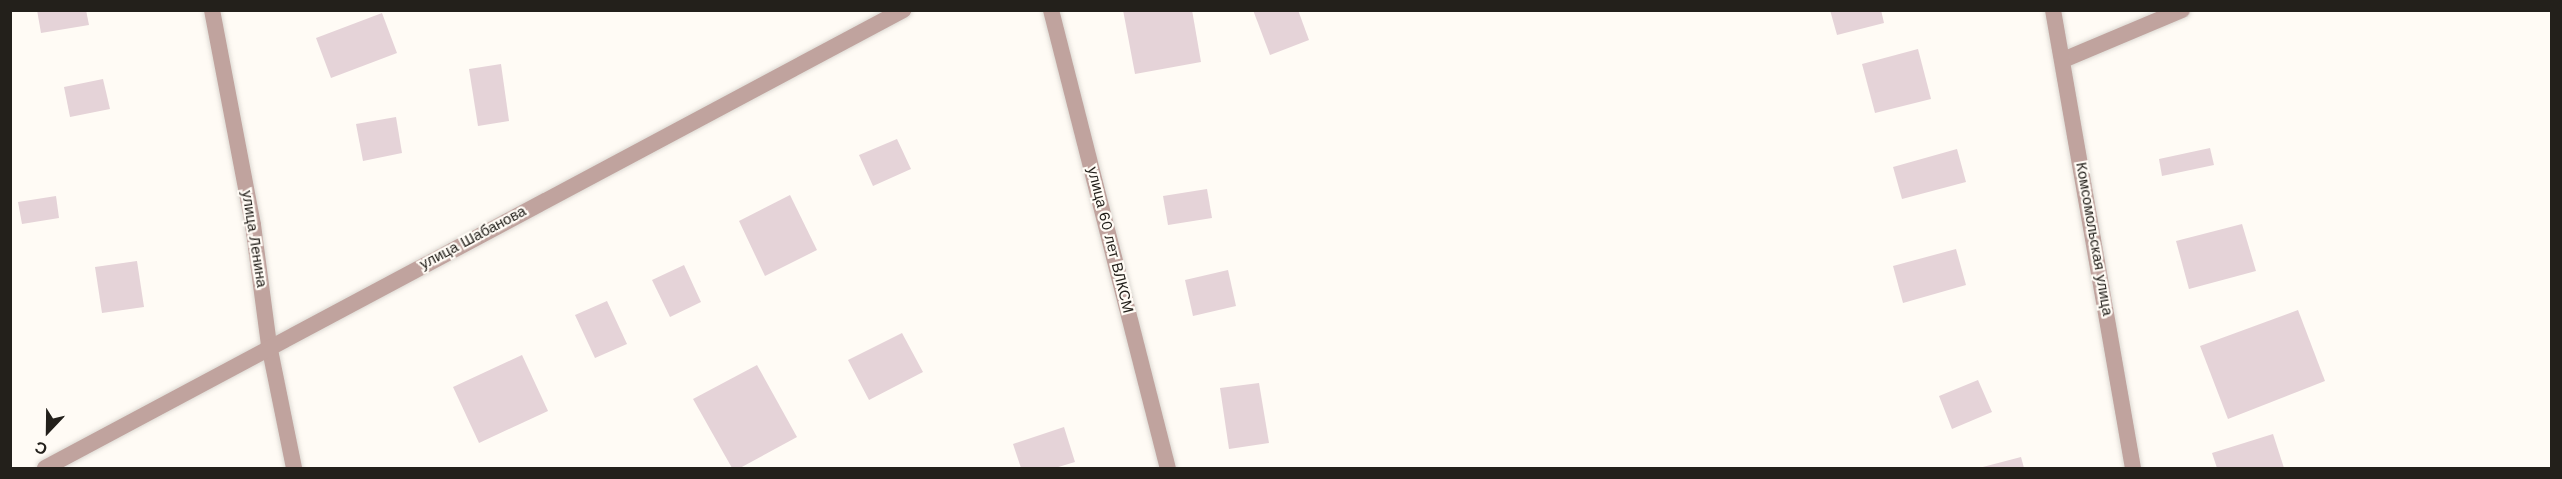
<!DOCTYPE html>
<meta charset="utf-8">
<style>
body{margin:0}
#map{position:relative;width:2562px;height:479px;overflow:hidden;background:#fffbf5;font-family:"Work Sans",sans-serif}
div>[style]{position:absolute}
.building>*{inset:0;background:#e5d3d8}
.roads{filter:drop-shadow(0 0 2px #dcd8d2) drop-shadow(0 0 2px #dcd8d2)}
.minor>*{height:16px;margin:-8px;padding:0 8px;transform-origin:8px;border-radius:8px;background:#c0a39e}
.tertiary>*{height:16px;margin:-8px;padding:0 8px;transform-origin:8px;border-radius:8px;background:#c0a39e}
span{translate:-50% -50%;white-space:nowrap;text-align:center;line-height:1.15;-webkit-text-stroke:4.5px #fffbf5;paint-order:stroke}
.street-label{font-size:15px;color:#23201b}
.frame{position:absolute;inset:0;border:12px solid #23201b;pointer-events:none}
.north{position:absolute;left:18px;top:401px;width:60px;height:60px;-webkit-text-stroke:4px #fffbf5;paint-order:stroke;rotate:202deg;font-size:16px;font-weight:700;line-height:24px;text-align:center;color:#23201b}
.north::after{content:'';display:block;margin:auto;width:21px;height:27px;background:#23201b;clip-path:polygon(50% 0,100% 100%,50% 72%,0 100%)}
</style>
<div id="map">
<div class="building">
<i style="clip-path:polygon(37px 10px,86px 10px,89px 25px,41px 33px)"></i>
<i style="clip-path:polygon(1123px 10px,1192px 10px,1201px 62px,1135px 74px)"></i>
<i style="clip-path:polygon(1253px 10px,1298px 10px,1309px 40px,1270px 55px)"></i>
<i style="clip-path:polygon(1830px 10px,1881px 10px,1884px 23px,1837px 35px)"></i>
<i style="clip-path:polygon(382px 13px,397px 53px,331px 78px,316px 38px)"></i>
<i style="clip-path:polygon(1918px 49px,1931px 99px,1875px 113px,1862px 64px)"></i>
<i style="clip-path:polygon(501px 64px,509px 121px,478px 126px,469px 69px)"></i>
<i style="clip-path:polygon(103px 79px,110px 109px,70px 117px,64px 87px)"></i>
<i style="clip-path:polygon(396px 117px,402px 153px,363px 161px,356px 124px)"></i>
<i style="clip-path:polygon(897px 139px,911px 169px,873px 186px,859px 155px)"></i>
<i style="clip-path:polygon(2210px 148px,2214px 165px,2162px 176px,2159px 159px)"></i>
<i style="clip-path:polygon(1957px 149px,1966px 182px,1902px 199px,1893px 167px)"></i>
<i style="clip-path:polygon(1207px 189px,1212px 218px,1168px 225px,1163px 196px)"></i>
<i style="clip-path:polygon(790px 195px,817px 250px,765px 276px,739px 221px)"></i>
<i style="clip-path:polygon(56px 196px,59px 218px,22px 224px,18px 202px)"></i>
<i style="clip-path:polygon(2242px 224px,2256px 271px,2189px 289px,2176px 241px)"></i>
<i style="clip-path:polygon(1956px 249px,1966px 285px,1903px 303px,1893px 266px)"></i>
<i style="clip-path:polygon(137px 261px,144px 307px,102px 313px,95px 267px)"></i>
<i style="clip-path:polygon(684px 265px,701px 302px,670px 317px,652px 280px)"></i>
<i style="clip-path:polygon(1228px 270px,1236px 306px,1193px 316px,1185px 280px)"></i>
<i style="clip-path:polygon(607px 301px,627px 344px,595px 358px,575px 315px)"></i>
<i style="clip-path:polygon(2298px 310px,2325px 381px,2228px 419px,2200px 346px)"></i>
<i style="clip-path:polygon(902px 333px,923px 372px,869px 400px,848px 360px)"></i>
<i style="clip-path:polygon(522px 355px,548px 411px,479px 443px,453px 387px)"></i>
<i style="clip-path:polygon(757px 365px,797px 437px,740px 468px,732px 468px,693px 399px)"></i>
<i style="clip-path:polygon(1978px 380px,1992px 412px,1952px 429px,1939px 396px)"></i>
<i style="clip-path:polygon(1259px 383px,1269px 443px,1229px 449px,1220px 388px)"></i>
<i style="clip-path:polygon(1064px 427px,1075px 462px,1055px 468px,1021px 468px,1013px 444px)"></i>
<i style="clip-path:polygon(2273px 434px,2284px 468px,2217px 468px,2212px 453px)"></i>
<i style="clip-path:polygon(2021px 457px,2024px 468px,1979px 468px)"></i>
</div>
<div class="roads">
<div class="minor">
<i style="left:1051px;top:10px;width:473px;rotate:75.7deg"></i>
<i style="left:2063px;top:60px;width:129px;rotate:-22.8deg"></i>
<i style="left:269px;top:345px;width:126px;rotate:78.5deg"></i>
</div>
<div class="tertiary">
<i style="left:212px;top:10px;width:219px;rotate:79.2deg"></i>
<i style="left:253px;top:225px;width:121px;rotate:82.4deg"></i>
<i style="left:2053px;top:10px;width:465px;rotate:80.1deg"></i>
<i style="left:45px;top:468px;width:973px;rotate:-28.09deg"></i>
</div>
</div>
<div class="street-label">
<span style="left:473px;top:238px;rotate:-28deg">улица Шабанова</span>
<span style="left:254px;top:239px;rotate:81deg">улица Ленина</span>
<span style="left:2094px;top:239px;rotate:80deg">Комсомольская улица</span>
<span style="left:1110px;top:240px;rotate:76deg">улица 60 лет ВЛКСМ</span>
</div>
<div class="frame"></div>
<div class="north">С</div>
</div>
